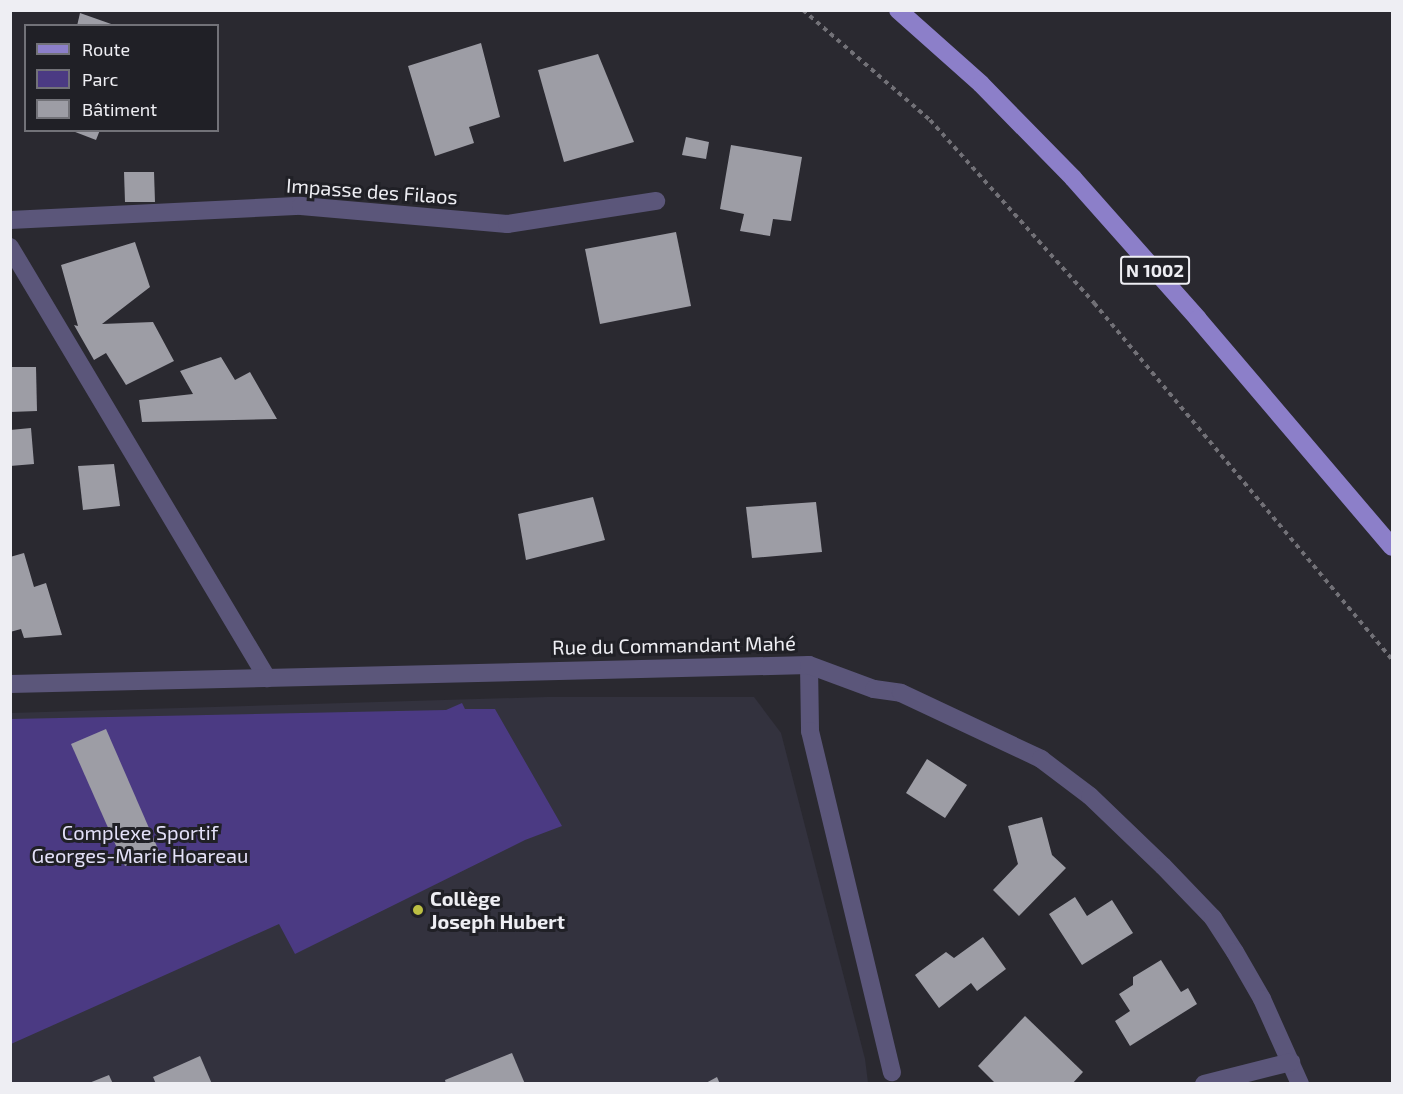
<!DOCTYPE html>
<meta charset="utf-8">
<style>
body{margin:0}
#map{position:relative;width:1403px;height:1094px;overflow:hidden;background:#2a2930;font-family:"Exo 2",sans-serif}
div>[style]{position:absolute}
.built>*{inset:0;background:#33323e}
.green>*{inset:0;background:#4b3a83}
.building>*{inset:0;background:#9d9da5}
.path>*{height:4px;margin-top:-2px;transform-origin:0;background:repeating-linear-gradient(90deg,#727177 0 4.5px,transparent 0 9px)}
.minor>*{height:18px;margin:-9px;padding:0 9px;transform-origin:9px;border-radius:9px;background:#5b567a}
.major>*{height:18px;margin:-9px;padding:0 9px;transform-origin:9px;border-radius:9px;background:#8c7fc9}
.dots>*{width:16px;height:16px;translate:-50% -50%;box-sizing:border-box;border:3px solid #202026;border-radius:50%}
span{translate:-50% -50%;white-space:nowrap;text-align:center;line-height:1.15;-webkit-text-stroke:6px #202026;paint-order:stroke}
.shield-label span{padding:2px 4px;background:#202026;border:2px solid;border-radius:4px;-webkit-text-stroke-width:0}
.shield-label{font-size:18px;color:#eeeef3;font-weight:700}
.street-label{font-size:20px;color:#eeeef3}
.park-label{font-size:20px;color:#e4e1f9}
.poi-label{font-size:20px;color:#eeeef3;font-weight:700}
.left{translate:0 -50%;text-align:left}
.frame{position:absolute;inset:0;border:12px solid #eeeef3;pointer-events:none}
.legend{position:absolute;left:24px;top:24px;width:195px;height:108px;box-sizing:border-box;background:#202026;border:2px solid #727278;margin:0;padding:8px 10px;list-style:none;font-size:18px;color:#eeeef3}
.legend li{display:flex;align-items:center;gap:12px;height:30px}
.legend b{width:30px;border:2px solid #727278}
</style>
<div id="map">
<div class="built">
<i style="clip-path:polygon(547px 697px,754px 697px,781px 733px,865px 1059px,868px 1083px,11px 1083px,10px 713px)"></i>
</div>
<div class="green">
<i style="clip-path:polygon(462px 703px,465px 709px,495px 709px,562px 826px,525px 840px,295px 954px,279px 924px,11px 1044px,10px 719px,446px 710px)"></i>
</div>
<div class="building">
<i style="clip-path:polygon(80px 13px,114px 25px,114px 26px,77px 26px)"></i>
<i style="clip-path:polygon(481px 43px,500px 117px,469px 127px,474px 143px,435px 156px,408px 66px)"></i>
<i style="clip-path:polygon(598px 54px,634px 142px,564px 162px,538px 70px)"></i>
<i style="clip-path:polygon(70px 130px,100px 130px,96px 140px)"></i>
<i style="clip-path:polygon(686px 137px,709px 142px,706px 159px,682px 155px)"></i>
<i style="clip-path:polygon(731px 145px,802px 157px,791px 221px,773px 219px,770px 236px,740px 231px,744px 214px,720px 209px)"></i>
<i style="clip-path:polygon(124px 172px,154px 172px,155px 202px,125px 202px)"></i>
<i style="clip-path:polygon(676px 232px,691px 306px,600px 324px,585px 249px)"></i>
<i style="clip-path:polygon(135px 242px,150px 287px,102px 324px,153px 322px,174px 361px,126px 385px,106px 353px,94px 360px,74px 325px,78px 326px,61px 265px)"></i>
<i style="clip-path:polygon(221px 357px,235px 380px,250px 372px,277px 419px,142px 422px,139px 400px,193px 394px,180px 371px)"></i>
<i style="clip-path:polygon(10px 367px,36px 367px,37px 411px,10px 412px)"></i>
<i style="clip-path:polygon(31px 428px,34px 464px,10px 466px,10px 430px)"></i>
<i style="clip-path:polygon(114px 464px,120px 506px,83px 510px,78px 466px)"></i>
<i style="clip-path:polygon(593px 497px,605px 540px,526px 560px,518px 514px)"></i>
<i style="clip-path:polygon(816px 502px,822px 552px,752px 558px,746px 507px)"></i>
<i style="clip-path:polygon(24px 553px,34px 587px,46px 583px,62px 635px,24px 638px,21px 629px,10px 632px,10px 557px)"></i>
<i style="clip-path:polygon(106px 729px,159px 851px,125px 866px,71px 744px)"></i>
<i style="clip-path:polygon(927px 759px,967px 785px,945px 818px,906px 793px)"></i>
<i style="clip-path:polygon(1042px 817px,1052px 855px,1066px 868px,1019px 916px,993px 890px,1018px 864px,1008px 826px)"></i>
<i style="clip-path:polygon(1075px 897px,1087px 916px,1112px 900px,1133px 933px,1082px 965px,1049px 914px)"></i>
<i style="clip-path:polygon(983px 937px,1006px 969px,977px 991px,971px 983px,939px 1008px,915px 975px,946px 952px,954px 958px)"></i>
<i style="clip-path:polygon(1161px 960px,1181px 992px,1188px 988px,1197px 1004px,1130px 1046px,1115px 1021px,1130px 1011px,1119px 994px,1133px 985px,1133px 977px)"></i>
<i style="clip-path:polygon(1025px 1016px,1083px 1072px,1072px 1084px,996px 1084px,978px 1066px)"></i>
<i style="clip-path:polygon(512px 1053px,525px 1084px,446px 1084px,445px 1080px)"></i>
<i style="clip-path:polygon(200px 1056px,212px 1084px,156px 1084px,153px 1077px)"></i>
<i style="clip-path:polygon(109px 1075px,113px 1084px,89px 1084px,89px 1083px)"></i>
<i style="clip-path:polygon(717px 1077px,720px 1084px,704px 1084px)"></i>
</div>
<div class="path">
<i style="left:803px;top:10px;width:168px;rotate:40.9deg"></i>
<i style="left:930px;top:120px;width:246px;rotate:48.1deg"></i>
<i style="left:1094px;top:303px;width:464px;rotate:50.1deg"></i>
</div>
<div class="minor">
<i style="left:10px;top:220px;width:291px;rotate:-2.8deg"></i>
<i style="left:301px;top:206px;width:207px;rotate:5deg"></i>
<i style="left:507px;top:224px;width:151px;rotate:-8.8deg"></i>
<i style="left:10px;top:247px;width:502px;rotate:59.19deg"></i>
<i style="left:809px;top:665px;width:66px;rotate:89.1deg"></i>
<i style="left:810px;top:731px;width:351px;rotate:76.5deg"></i>
<i style="left:10px;top:684px;width:799px;rotate:-1.36deg"></i>
<i style="left:809px;top:665px;width:69px;rotate:20.3deg"></i>
<i style="left:874px;top:689px;width:27px;rotate:8deg"></i>
<i style="left:901px;top:693px;width:155px;rotate:25.2deg"></i>
<i style="left:1041px;top:759px;width:61px;rotate:37.1deg"></i>
<i style="left:1090px;top:796px;width:101px;rotate:43.8deg"></i>
<i style="left:1163px;top:866px;width:72px;rotate:46.1deg"></i>
<i style="left:1213px;top:918px;width:40px;rotate:57.1deg"></i>
<i style="left:1235px;top:952px;width:54px;rotate:60.1deg"></i>
<i style="left:1262px;top:999px;width:93px;rotate:65.9deg"></i>
<i style="left:1204px;top:1084px;width:90px;rotate:-14.2deg"></i>
</div>
<div class="major">
<i style="left:898px;top:10px;width:111px;rotate:41.7deg"></i>
<i style="left:981px;top:84px;width:132px;rotate:45.6deg"></i>
<i style="left:1073px;top:178px;width:188px;rotate:48.4deg"></i>
<i style="left:1198px;top:319px;width:299px;rotate:49.6deg"></i>
</div>
<div class="dots">
<i style="left:418px;top:910px;background:#bcbf43"></i>
</div>
<div class="shield-label">
<span style="left:1155px;top:270px">N 1002</span>
</div>
<div class="street-label">
<span style="left:372px;top:191px;rotate:4deg">Impasse des Filaos</span>
<span style="left:674px;top:645px;rotate:-1deg">Rue du Commandant Mahé</span>
</div>
<div class="park-label">
<span style="left:140px;top:844px">Complexe Sportif<br>Georges-Marie Hoareau</span>
</div>
<div class="poi-label">
<span class="left" style="left:430px;top:910px">Collège<br>Joseph Hubert</span>
</div>
<div class="frame"></div>
<ul class="legend">
<li><b style="height:8px;background:#8c7fc9"></b>Route</li>
<li><b style="height:16px;background:#4b3a83"></b>Parc</li>
<li><b style="height:16px;background:#9d9da5"></b>Bâtiment</li>
</ul>
</div>
